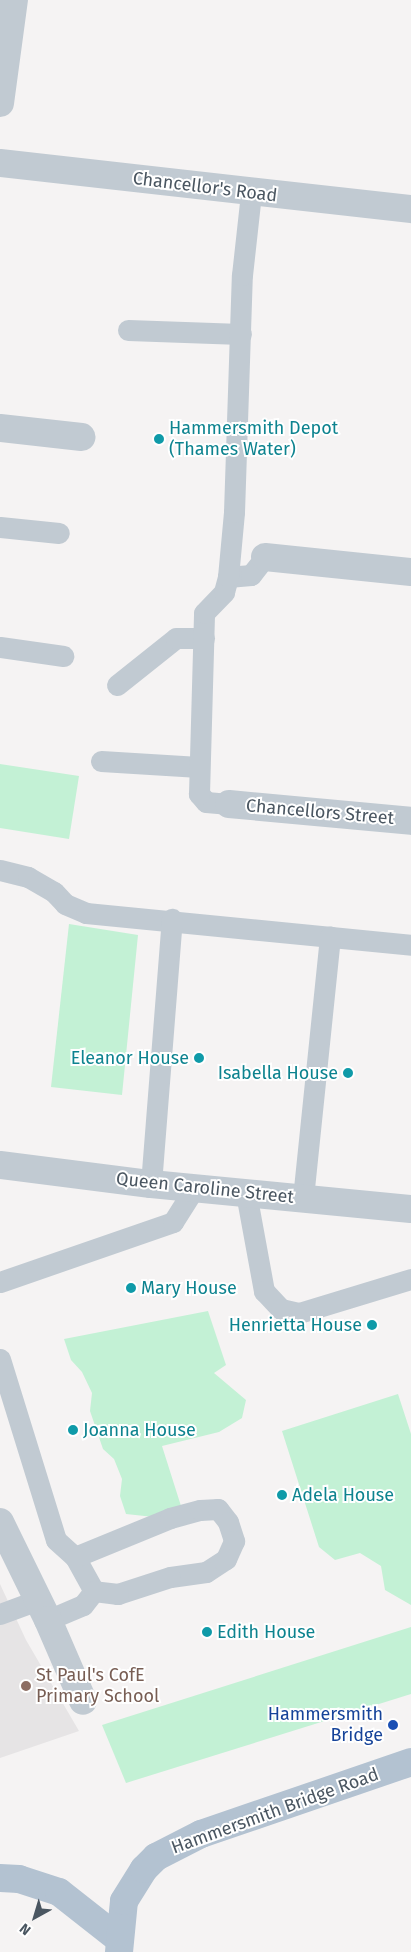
<!DOCTYPE html>
<style>
body{margin:0}
#map{position:relative;width:411px;height:1952px;overflow:hidden;background:#f5f3f3;font-family:"Fira Sans",sans-serif}
div>[style]{position:absolute}
.education>*{inset:0;background:#e6e4e5}
.green>*{inset:0;background:#c3f1d5}
.lane>*{height:21px;margin:-10.5px;padding:0 10.5px;transform-origin:10.5px;border-radius:10.5px;background:#c1cad2}
.street>*{height:28px;margin:-14px;padding:0 14px;transform-origin:14px;border-radius:14px;background:#c1cad2}
.primary>*{height:28px;margin:-14px;padding:0 14px;transform-origin:14px;border-radius:14px;background:#b3c2d1}
.dots>*{width:14px;height:14px;translate:-50% -50%;box-sizing:border-box;border:2px solid #fff;border-radius:50%}
span{translate:-50% -50%;white-space:nowrap;text-align:center;line-height:1.15;-webkit-text-stroke:4px #fff;paint-order:stroke}
.street-label{font-size:18px;color:#4a5661}
.culture-label{font-size:18px;color:#0d838f}
.left{translate:0 -50%;text-align:left}
.right{translate:-100% -50%;text-align:right}
.education-label{font-size:18px;color:#785e54}
.transit-label{font-size:18px;color:#164399}
.north{position:absolute;left:10px;top:1892px;width:50px;height:50px;-webkit-text-stroke:4px #fff;paint-order:stroke;rotate:219deg;font-size:14px;font-weight:700;line-height:20px;text-align:center;color:#4a5661}
.north::after{content:'';display:block;margin:auto;width:18px;height:22px;background:#4a5661;clip-path:polygon(50% 0,100% 100%,50% 72%,0 100%)}
</style>
<div id="map">
<div class="education">
<i style="clip-path:polygon(0 1584px,26px 1640px,79px 1731px,0 1758px)"></i>
</div>
<div class="green">
<i style="clip-path:polygon(0 764px,79px 776px,69px 839px,0 828px)"></i>
<i style="clip-path:polygon(69px 924px,138px 935px,122px 1095px,51px 1087px)"></i>
<i style="clip-path:polygon(208px 1311px,226px 1365px,214px 1373px,246px 1400px,242px 1418px,219px 1432px,162px 1446px,181px 1506px,163px 1518px,126px 1514px,120px 1496px,122px 1479px,114px 1459px,103px 1449px,90px 1411px,92px 1393px,82px 1372px,71px 1360px,64px 1339px)"></i>
<i style="clip-path:polygon(398px 1394px,411px 1434px,411px 1605px,385px 1590px,381px 1566px,360px 1553px,335px 1560px,319px 1547px,282px 1431px)"></i>
<i style="clip-path:polygon(411px 1627px,411px 1694px,126px 1783px,102px 1725px)"></i>
</div>
<div class="lane">
<i style="left:128px;top:330px;width:113px;rotate:2deg"></i>
<i style="left:0;top:527px;width:59px;rotate:5.8deg"></i>
<i style="left:228px;top:577px;width:23px;rotate:-5deg"></i>
<i style="left:251px;top:575px;width:23px;rotate:-52deg"></i>
<i style="left:0;top:647px;width:64px;rotate:8.1deg"></i>
<i style="left:117px;top:685px;width:75px;rotate:-38.5deg"></i>
<i style="left:176px;top:638px;width:28px"></i>
<i style="left:101px;top:761px;width:98px;rotate:3.5deg"></i>
<i style="left:229px;top:804px;width:23px;rotate:-175deg"></i>
<i style="left:206px;top:802px;width:11px;rotate:-131deg"></i>
<i style="left:199px;top:794px;width:181px;rotate:-88.4deg"></i>
<i style="left:204px;top:613px;width:29px;rotate:-46deg"></i>
<i style="left:224px;top:592px;width:16px;rotate:-75deg"></i>
<i style="left:228px;top:577px;width:65px;rotate:-84.7deg"></i>
<i style="left:234px;top:512px;width:237px;rotate:-88.1deg"></i>
<i style="left:242px;top:275px;width:82px;rotate:-83.7deg"></i>
<i style="left:0;top:870px;width:29px;rotate:14deg"></i>
<i style="left:28px;top:877px;width:30px;rotate:30deg"></i>
<i style="left:54px;top:892px;width:16px;rotate:47deg"></i>
<i style="left:65px;top:904px;width:23px;rotate:23deg"></i>
<i style="left:86px;top:913px;width:327px;rotate:5.6deg"></i>
<i style="left:151px;top:1184px;width:266px;rotate:-85.5deg"></i>
<i style="left:246px;top:1193px;width:100px;rotate:79.6deg"></i>
<i style="left:264px;top:1291px;width:25px;rotate:47deg"></i>
<i style="left:281px;top:1309px;width:18px;rotate:13deg"></i>
<i style="left:299px;top:1313px;width:117px;rotate:-16.9deg"></i>
<i style="left:303px;top:1198px;width:263px;rotate:-84.1deg"></i>
<i style="left:0;top:1282px;width:183px;rotate:-19.1deg"></i>
<i style="left:173px;top:1222px;width:41px;rotate:-57.8deg"></i>
<i style="left:0;top:1359px;width:189px;rotate:72.8deg"></i>
<i style="left:56px;top:1540px;width:25px;rotate:42deg"></i>
<i style="left:75px;top:1557px;width:39px;rotate:61deg"></i>
<i style="left:94px;top:1591px;width:18px;rotate:128deg"></i>
<i style="left:83px;top:1605px;width:38px;rotate:157deg"></i>
<i style="left:75px;top:1557px;width:103px;rotate:-22.3deg"></i>
<i style="left:170px;top:1518px;width:31px;rotate:-15deg"></i>
<i style="left:200px;top:1510px;width:18px;rotate:-3deg"></i>
<i style="left:218px;top:1509px;width:16px;rotate:52deg"></i>
<i style="left:228px;top:1522px;width:20px;rotate:72deg"></i>
<i style="left:234px;top:1541px;width:20px;rotate:114deg"></i>
<i style="left:226px;top:1559px;width:24px;rotate:147deg"></i>
<i style="left:206px;top:1572px;width:36px;rotate:172deg"></i>
<i style="left:170px;top:1577px;width:55px;rotate:161.9deg"></i>
<i style="left:118px;top:1594px;width:24px;rotate:-173deg"></i>
<i style="left:0;top:1614px;width:40px;rotate:-20.2deg"></i>
</div>
<div class="street">
<i style="left:0;top:103px;width:104px;rotate:-82.3deg"></i>
<i style="left:0;top:163px;width:414px;rotate:6.4deg"></i>
<i style="left:0;top:428px;width:82px;rotate:6.3deg"></i>
<i style="left:265px;top:557px;width:147px;rotate:5.9deg"></i>
<i style="left:229px;top:804px;width:183px;rotate:5.3deg"></i>
<i style="left:0;top:1165px;width:152px;rotate:7.2deg"></i>
<i style="left:151px;top:1184px;width:261px;rotate:5.5deg"></i>
<i style="left:0;top:1522px;width:109px;rotate:63.9deg"></i>
<i style="left:48px;top:1620px;width:88px;rotate:66.6deg"></i>
</div>
<div class="primary">
<i style="left:0;top:1878px;width:19px;rotate:3deg"></i>
<i style="left:19px;top:1879px;width:42px;rotate:18deg"></i>
<i style="left:59px;top:1892px;width:76px;rotate:38.1deg"></i>
<i style="left:119px;top:1952px;width:51px;rotate:-84.4deg"></i>
<i style="left:124px;top:1901px;width:38px;rotate:-58deg"></i>
<i style="left:144px;top:1869px;width:17px;rotate:-45deg"></i>
<i style="left:156px;top:1857px;width:51px;rotate:-27.1deg"></i>
<i style="left:201px;top:1834px;width:222px;rotate:-18.9deg"></i>
</div>
<div class="dots">
<i style="left:159px;top:439px;background:#0f9aa8"></i>
<i style="left:199px;top:1058px;background:#0f9aa8"></i>
<i style="left:348px;top:1073px;background:#0f9aa8"></i>
<i style="left:131px;top:1288px;background:#0f9aa8"></i>
<i style="left:372px;top:1325px;background:#0f9aa8"></i>
<i style="left:73px;top:1430px;background:#0f9aa8"></i>
<i style="left:282px;top:1495px;background:#0f9aa8"></i>
<i style="left:207px;top:1632px;background:#0f9aa8"></i>
<i style="left:26px;top:1686px;background:#8d6e63"></i>
<i style="left:393px;top:1725px;background:#1a4fb4"></i>
</div>
<div class="street-label">
<span style="left:205px;top:187px;rotate:7deg">Chancellor's Road</span>
<span style="left:320px;top:812px;rotate:5deg">Chancellors Street</span>
<span style="left:205px;top:1188px;rotate:6deg">Queen Caroline Street</span>
<span style="left:275px;top:1811px;rotate:-20deg">Hammersmith Bridge Road</span>
</div>
<div class="culture-label">
<span class="left" style="left:169px;top:439px">Hammersmith Depot<br>(Thames Water)</span>
<span class="right" style="left:189px;top:1058px">Eleanor House</span>
<span class="right" style="left:338px;top:1073px">Isabella House</span>
<span class="left" style="left:141px;top:1288px">Mary House</span>
<span class="right" style="left:362px;top:1325px">Henrietta House</span>
<span class="left" style="left:83px;top:1430px">Joanna House</span>
<span class="left" style="left:292px;top:1495px">Adela House</span>
<span class="left" style="left:217px;top:1632px">Edith House</span>
</div>
<div class="education-label">
<span class="left" style="left:36px;top:1686px">St Paul's CofE<br>Primary School</span>
</div>
<div class="transit-label">
<span class="right" style="left:383px;top:1725px">Hammersmith<br>Bridge</span>
</div>
<div class="north">N</div>
</div>
